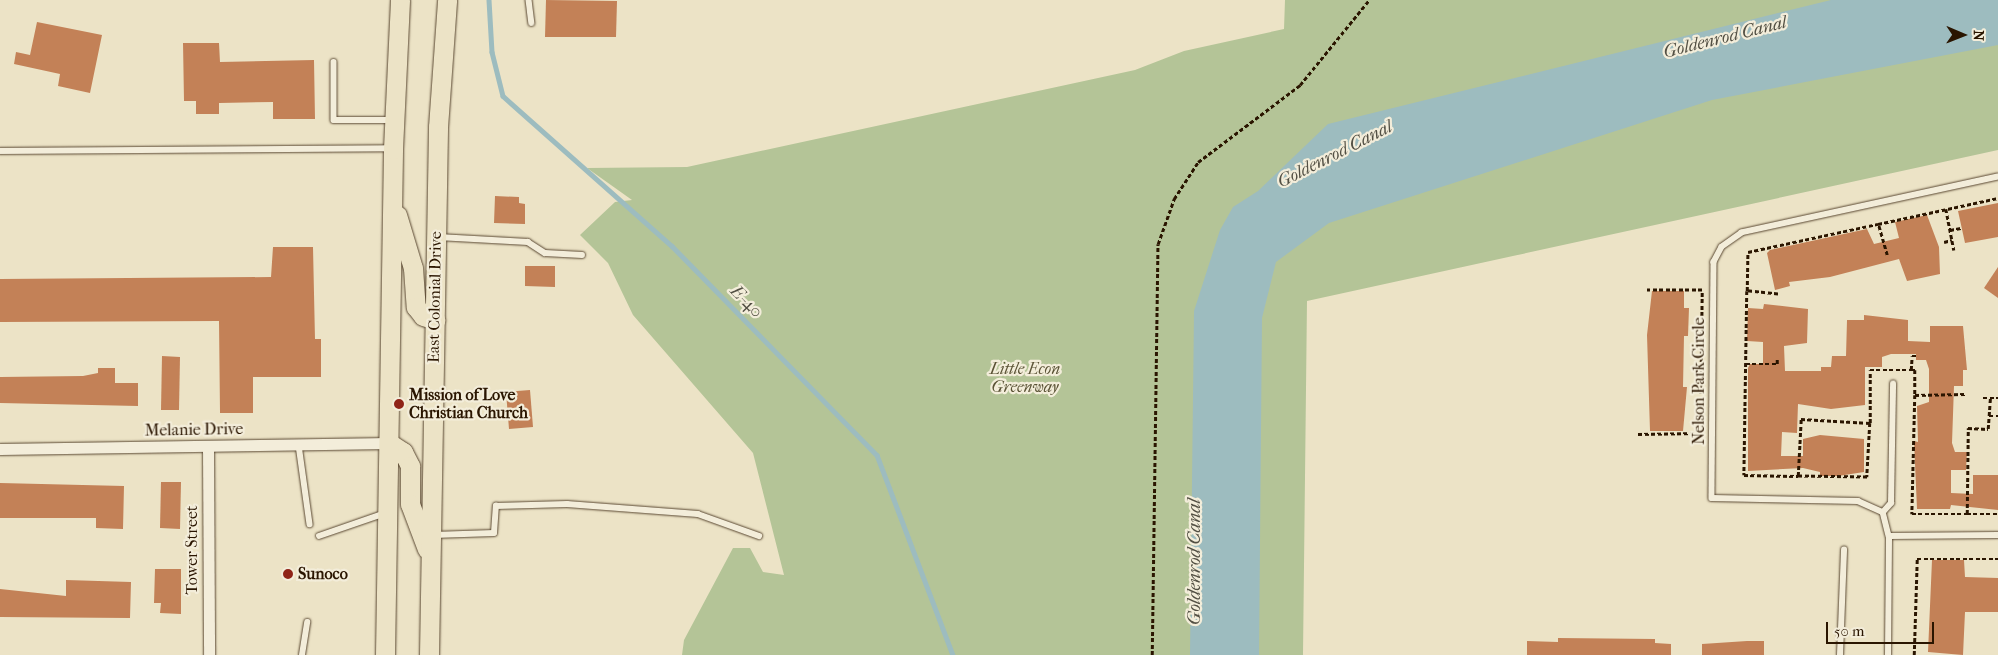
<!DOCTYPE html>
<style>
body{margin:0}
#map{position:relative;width:1998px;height:655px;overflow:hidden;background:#ece3c6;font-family:"IM FELL French Canon",serif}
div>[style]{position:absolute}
.green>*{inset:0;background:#b4c497}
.water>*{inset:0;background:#9dbcbf}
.stream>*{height:4.5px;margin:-2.25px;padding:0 2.25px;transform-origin:2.25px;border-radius:2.25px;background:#9dbcbf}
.building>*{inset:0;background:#c38157}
.path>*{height:2.5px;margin-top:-1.25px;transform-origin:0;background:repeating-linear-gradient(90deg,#2a1500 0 4px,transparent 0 6.5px)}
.roads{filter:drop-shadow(0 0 1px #5a4832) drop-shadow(0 0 1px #5a4832)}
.service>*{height:5.5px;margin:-2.75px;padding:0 2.75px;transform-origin:2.75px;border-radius:2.75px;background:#f3edda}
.minor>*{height:11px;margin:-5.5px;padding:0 5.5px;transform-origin:5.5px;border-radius:5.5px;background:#f3edda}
.trunk>*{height:19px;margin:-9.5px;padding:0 9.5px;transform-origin:9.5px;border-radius:9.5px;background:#ece3c6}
.dots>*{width:14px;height:14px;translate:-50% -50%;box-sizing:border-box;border:2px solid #f3edda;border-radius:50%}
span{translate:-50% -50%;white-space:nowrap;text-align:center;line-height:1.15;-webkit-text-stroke:4.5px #f3edda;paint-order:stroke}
.street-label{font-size:16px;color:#2a1500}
.park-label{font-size:16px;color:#5a5235;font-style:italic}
.poi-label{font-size:16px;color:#2a1500;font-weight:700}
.left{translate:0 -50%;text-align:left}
.water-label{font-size:18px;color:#524f43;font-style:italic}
.north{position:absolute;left:1938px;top:10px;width:50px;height:50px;-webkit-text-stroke:4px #f3edda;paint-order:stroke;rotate:91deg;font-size:14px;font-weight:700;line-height:20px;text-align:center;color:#2a1500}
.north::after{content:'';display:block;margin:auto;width:18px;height:22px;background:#2a1500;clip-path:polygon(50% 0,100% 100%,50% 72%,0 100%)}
.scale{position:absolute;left:1826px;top:622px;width:108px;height:22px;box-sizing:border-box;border:2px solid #2a1500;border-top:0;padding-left:6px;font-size:15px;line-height:18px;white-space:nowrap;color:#2a1500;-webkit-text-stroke:4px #f3edda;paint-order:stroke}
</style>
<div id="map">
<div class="green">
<i style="clip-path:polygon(1285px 0,1998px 0,1998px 150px,1307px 301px,1303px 655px,682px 655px,684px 640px,733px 548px,750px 548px,763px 572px,784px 575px,753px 453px,633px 315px,608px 263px,580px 235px,615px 202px,632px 200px,587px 168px,687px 167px,1135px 70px,1184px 51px,1284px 29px)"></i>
</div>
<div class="water">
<i style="clip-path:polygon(1831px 0,1998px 0,1998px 45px,1712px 100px,1329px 223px,1276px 262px,1262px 318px,1259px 655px,1190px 655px,1194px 311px,1220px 230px,1233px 207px,1258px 191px,1328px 124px)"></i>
</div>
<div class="stream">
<i style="left:489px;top:0;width:52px;rotate:86.7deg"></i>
<i style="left:492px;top:52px;width:45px;rotate:76deg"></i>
<i style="left:503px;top:96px;width:226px;rotate:41.6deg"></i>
<i style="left:672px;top:246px;width:293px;rotate:45.6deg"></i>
<i style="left:877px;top:455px;width:214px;rotate:69.2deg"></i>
</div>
<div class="building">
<i style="clip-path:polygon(546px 0,617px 1px,616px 37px,545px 37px)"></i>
<i style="clip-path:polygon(37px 22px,102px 35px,90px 93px,58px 86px,60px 74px,14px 64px,16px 52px,30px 55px)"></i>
<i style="clip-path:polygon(183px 43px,219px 43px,220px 62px,314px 60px,315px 119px,273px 119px,273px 102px,219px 103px,219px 114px,196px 114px,196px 101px,184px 101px)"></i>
<i style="clip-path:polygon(495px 196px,519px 197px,519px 203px,525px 204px,525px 224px,494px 223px)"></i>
<i style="clip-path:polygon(1998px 203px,1998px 237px,1965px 243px,1958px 211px)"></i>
<i style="clip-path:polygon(1927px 215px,1939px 247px,1940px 274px,1907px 281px,1899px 259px,1830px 277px,1789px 282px,1790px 286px,1775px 290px,1767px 253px,1770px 250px,1867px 229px,1874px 244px,1899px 238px,1895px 222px)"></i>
<i style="clip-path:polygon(273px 247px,313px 247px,315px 339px,321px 339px,321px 377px,253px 377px,253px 413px,220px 413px,219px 321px,0 322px,0 279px,271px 277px)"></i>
<i style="clip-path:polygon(525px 266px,555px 266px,555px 287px,525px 286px)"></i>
<i style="clip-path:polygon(1998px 267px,1998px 298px,1984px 288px)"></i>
<i style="clip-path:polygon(1652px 291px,1684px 291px,1684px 308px,1689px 308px,1688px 336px,1684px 336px,1683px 387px,1687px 387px,1683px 431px,1650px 431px,1647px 335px)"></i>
<i style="clip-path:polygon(1764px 304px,1808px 309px,1807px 343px,1784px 346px,1785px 371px,1821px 371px,1821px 367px,1831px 367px,1832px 356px,1846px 356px,1847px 320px,1864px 320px,1864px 315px,1908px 320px,1908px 341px,1930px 342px,1930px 326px,1963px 326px,1967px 370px,1963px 370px,1963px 386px,1954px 386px,1952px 443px,1955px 452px,1967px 452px,1966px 470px,1951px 470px,1951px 493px,1973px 494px,1973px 475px,1998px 475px,1998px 510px,1951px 505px,1950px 509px,1917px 509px,1914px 441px,1918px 442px,1917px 406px,1929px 402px,1929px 369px,1926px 360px,1916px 360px,1916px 354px,1891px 354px,1882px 357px,1882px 367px,1865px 367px,1865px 405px,1831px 409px,1798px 404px,1797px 433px,1782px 432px,1781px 456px,1803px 456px,1803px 439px,1820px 435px,1864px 439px,1864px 472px,1838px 476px,1820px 476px,1820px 472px,1803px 468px,1748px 471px,1748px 368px,1750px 364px,1763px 364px,1763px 342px,1747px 341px,1748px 308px,1763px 309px)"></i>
<i style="clip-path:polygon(162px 356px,180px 357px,179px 410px,161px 410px)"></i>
<i style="clip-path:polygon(98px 368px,115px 368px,115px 383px,138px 383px,138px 406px,0 403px,0 377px,83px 376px,98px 373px)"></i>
<i style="clip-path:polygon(530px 390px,533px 427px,509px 429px,506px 392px)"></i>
<i style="clip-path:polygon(161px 482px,181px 482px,180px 529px,160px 528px)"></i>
<i style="clip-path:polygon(0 483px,124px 486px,123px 529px,96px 528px,96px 518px,0 518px)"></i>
<i style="clip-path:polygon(1932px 560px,1964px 560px,1965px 577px,1998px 578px,1998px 612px,1965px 612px,1963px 655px,1928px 652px)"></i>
<i style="clip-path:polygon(155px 569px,181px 569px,181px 614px,160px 613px,161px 603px,154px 603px)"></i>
<i style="clip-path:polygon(66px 580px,131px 582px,130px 618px,0 617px,0 589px,66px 596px)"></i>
<i style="clip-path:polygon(1558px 638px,1655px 639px,1655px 643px,1671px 644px,1671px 655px,1527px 655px,1527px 641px,1558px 642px)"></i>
<i style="clip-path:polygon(1747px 641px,1764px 641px,1764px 655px,1702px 655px,1702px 644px)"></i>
</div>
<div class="path">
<i style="left:1946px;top:209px;width:42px;rotate:79deg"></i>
<i style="left:1950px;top:230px;width:11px;rotate:-10deg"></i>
<i style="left:1944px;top:242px;width:8px;rotate:-14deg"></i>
<i style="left:1887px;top:255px;width:32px;rotate:-106deg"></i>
<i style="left:1878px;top:224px;width:123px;rotate:-12.2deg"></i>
<i style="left:1747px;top:291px;width:184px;rotate:90.9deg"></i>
<i style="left:1744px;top:475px;width:54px;rotate:1.1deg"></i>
<i style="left:1798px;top:476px;width:57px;rotate:-87deg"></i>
<i style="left:1801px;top:419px;width:69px;rotate:3.3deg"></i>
<i style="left:1870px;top:423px;width:54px;rotate:93.2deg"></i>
<i style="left:1867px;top:477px;width:69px;rotate:-179.2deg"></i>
<i style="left:1778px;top:294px;width:31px;rotate:-174deg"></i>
<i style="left:1747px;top:291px;width:39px;rotate:-89deg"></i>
<i style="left:1748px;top:252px;width:133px;rotate:-12.2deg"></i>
<i style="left:1746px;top:364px;width:31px"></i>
<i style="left:1777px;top:364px;width:6px;rotate:-90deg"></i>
<i style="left:1911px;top:370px;width:4px"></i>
<i style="left:1915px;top:370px;width:25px;rotate:90deg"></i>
<i style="left:1915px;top:395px;width:50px;rotate:-1.1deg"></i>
<i style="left:1915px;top:395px;width:119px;rotate:91.4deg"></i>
<i style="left:1912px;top:514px;width:55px"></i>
<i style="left:1967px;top:514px;width:86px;rotate:-89.3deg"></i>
<i style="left:1968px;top:428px;width:20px;rotate:3deg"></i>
<i style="left:1988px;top:429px;width:31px;rotate:-86deg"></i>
<i style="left:1983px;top:398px;width:15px"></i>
<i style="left:1989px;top:416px;width:9px"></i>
<i style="left:1870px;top:423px;width:53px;rotate:-90deg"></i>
<i style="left:1870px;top:370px;width:41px"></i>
<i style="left:1911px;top:370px;width:14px;rotate:-86deg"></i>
<i style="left:1912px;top:356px;width:4px"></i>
<i style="left:1638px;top:434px;width:62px;rotate:-0.9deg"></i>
<i style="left:1700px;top:433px;width:143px;rotate:-89.2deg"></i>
<i style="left:1702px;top:290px;width:55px;rotate:180deg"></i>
<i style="left:1967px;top:514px;width:31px"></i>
<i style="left:1152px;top:655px;width:411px;rotate:-89.2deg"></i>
<i style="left:1158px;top:244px;width:48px;rotate:-70.4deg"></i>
<i style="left:1174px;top:199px;width:44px;rotate:-57deg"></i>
<i style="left:1198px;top:162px;width:128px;rotate:-37deg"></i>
<i style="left:1300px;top:85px;width:109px;rotate:-50.9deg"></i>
<i style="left:1914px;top:655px;width:96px;rotate:-88.2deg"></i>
<i style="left:1917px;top:559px;width:81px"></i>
</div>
<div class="roads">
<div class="service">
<i style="left:529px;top:0;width:23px;rotate:83deg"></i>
<i style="left:334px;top:62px;width:58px;rotate:90deg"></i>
<i style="left:334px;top:120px;width:58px"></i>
<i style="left:0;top:151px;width:391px;rotate:-0.4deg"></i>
<i style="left:1998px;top:177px;width:262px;rotate:167.7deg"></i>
<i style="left:1742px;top:233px;width:24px;rotate:145deg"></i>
<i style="left:1722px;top:247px;width:17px;rotate:118deg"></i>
<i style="left:1714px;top:262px;width:236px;rotate:90.5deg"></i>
<i style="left:1712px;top:498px;width:146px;rotate:1.2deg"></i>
<i style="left:1858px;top:501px;width:27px;rotate:24deg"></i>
<i style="left:1883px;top:512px;width:25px;rotate:76deg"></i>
<i style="left:1889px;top:536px;width:109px;rotate:-0.5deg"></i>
<i style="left:438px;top:237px;width:90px;rotate:3.2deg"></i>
<i style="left:528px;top:242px;width:20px;rotate:33deg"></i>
<i style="left:545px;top:253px;width:37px;rotate:3deg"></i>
<i style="left:299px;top:445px;width:80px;rotate:82.1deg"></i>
<i style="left:1883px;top:512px;width:12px;rotate:-48deg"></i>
<i style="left:1891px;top:503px;width:119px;rotate:-89deg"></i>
<i style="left:433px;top:535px;width:61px;rotate:-1.9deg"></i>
<i style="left:494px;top:533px;width:27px;rotate:-86deg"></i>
<i style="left:496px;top:506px;width:71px;rotate:-1.6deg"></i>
<i style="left:567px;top:504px;width:131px;rotate:4.4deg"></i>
<i style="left:698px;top:514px;width:65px;rotate:19.8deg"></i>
<i style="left:319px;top:536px;width:68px;rotate:-19deg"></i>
<i style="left:302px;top:655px;width:33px;rotate:-81deg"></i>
<i style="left:1840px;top:655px;width:105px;rotate:-87.8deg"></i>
<i style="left:1888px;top:655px;width:119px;rotate:-89.5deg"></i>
</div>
<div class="minor">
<i style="left:208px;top:446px;width:209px;rotate:89.7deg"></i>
<i style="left:0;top:449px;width:389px;rotate:-0.9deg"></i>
</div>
<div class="trunk">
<i style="left:397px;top:215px;width:55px;rotate:73.2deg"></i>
<i style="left:413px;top:268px;width:39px;rotate:86deg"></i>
<i style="left:416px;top:307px;width:11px;rotate:52deg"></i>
<i style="left:423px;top:316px;width:13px;rotate:18deg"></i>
<i style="left:389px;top:443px;width:17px;rotate:33deg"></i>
<i style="left:403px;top:452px;width:16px;rotate:63deg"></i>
<i style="left:410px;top:466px;width:38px;rotate:90deg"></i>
<i style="left:410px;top:504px;width:48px;rotate:69.3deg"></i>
<i style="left:385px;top:655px;width:506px;rotate:-89.09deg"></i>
<i style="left:393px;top:149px;width:149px;rotate:-87.3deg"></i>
<i style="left:429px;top:655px;width:528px;rotate:-89.02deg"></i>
<i style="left:438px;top:127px;width:127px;rotate:-85.9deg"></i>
</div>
</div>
<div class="dots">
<i style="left:399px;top:404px;background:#8f2418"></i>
<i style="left:288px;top:574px;background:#8f2418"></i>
</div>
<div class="street-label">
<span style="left:435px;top:297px;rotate:-89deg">East Colonial Drive</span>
<span style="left:1699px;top:381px;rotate:-90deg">Nelson Park Circle</span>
<span style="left:194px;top:430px;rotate:-1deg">Melanie Drive</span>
<span style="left:192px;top:550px;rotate:-90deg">Tower Street</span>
</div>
<div class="park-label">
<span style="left:1025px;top:378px">Little Econ<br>Greenway</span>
</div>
<div class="poi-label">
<span class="left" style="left:409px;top:404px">Mission of Love<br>Christian Church</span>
<span class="left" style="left:298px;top:574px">Sunoco</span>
</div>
<div class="water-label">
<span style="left:1725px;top:38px;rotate:-14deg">Goldenrod Canal</span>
<span style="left:1335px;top:155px;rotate:-27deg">Goldenrod Canal</span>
<span style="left:746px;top:302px;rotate:46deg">E-40</span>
<span style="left:1195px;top:562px;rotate:-90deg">Goldenrod Canal</span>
</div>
<div class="north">N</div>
<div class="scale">50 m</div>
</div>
